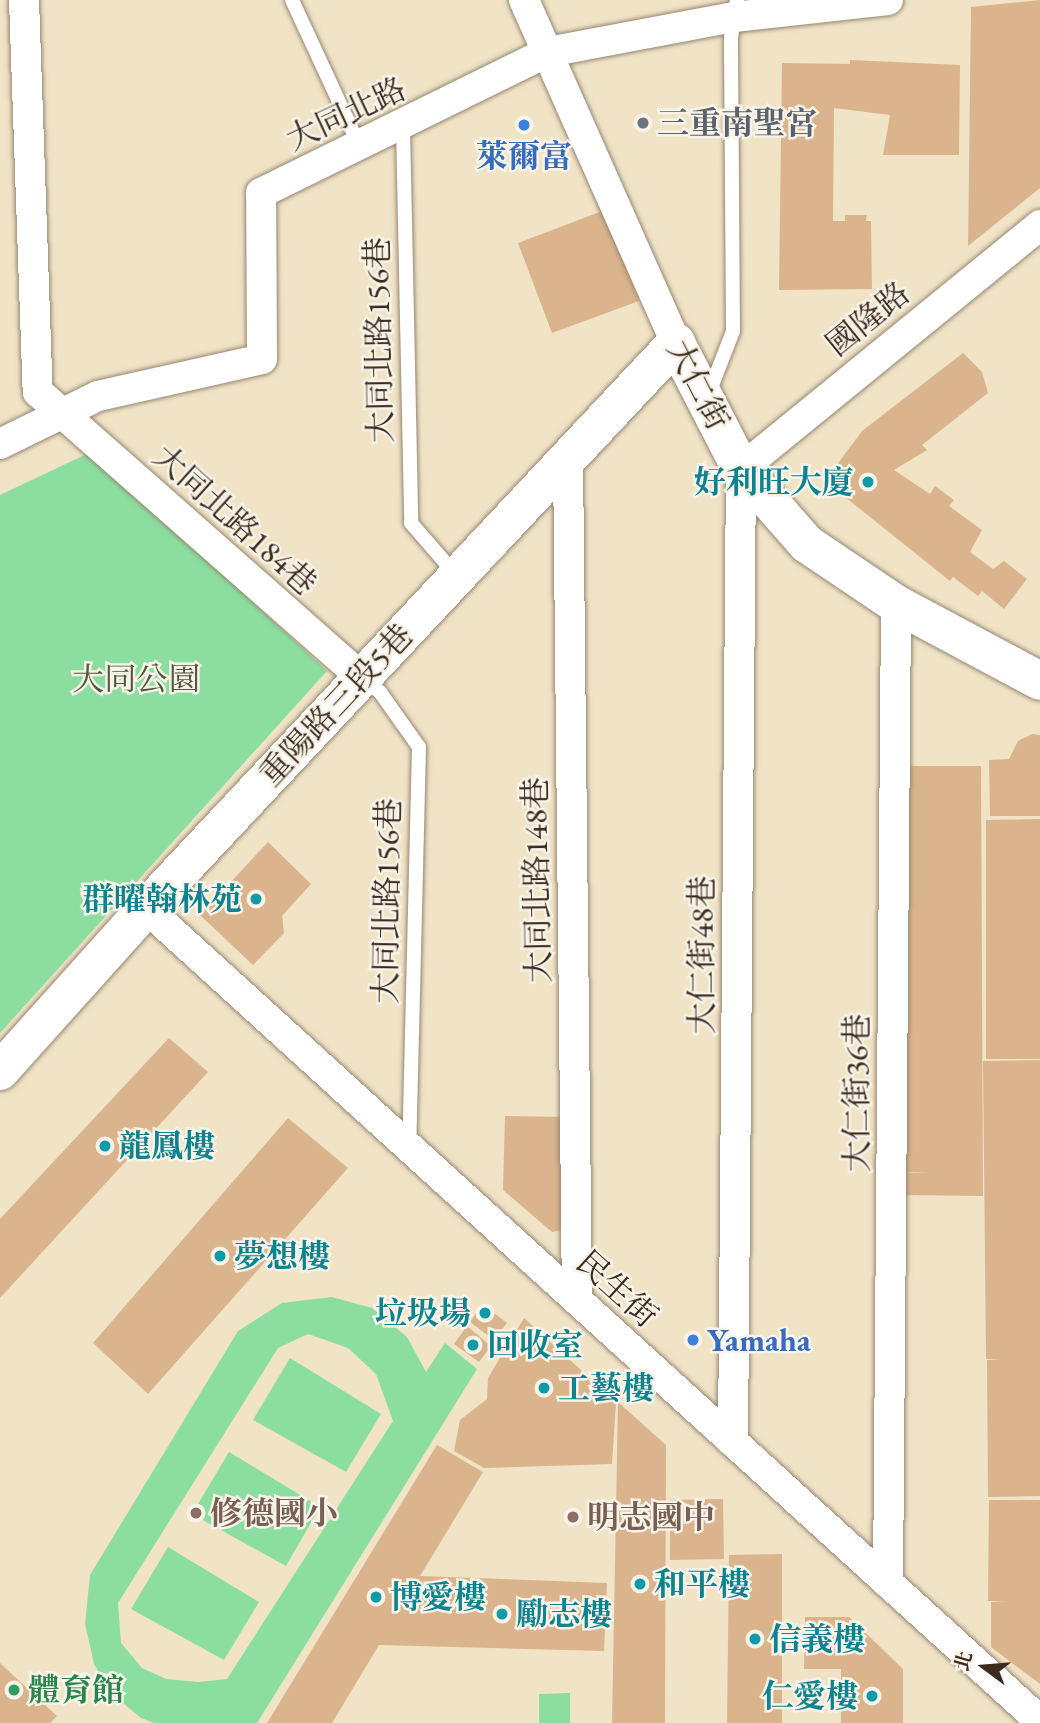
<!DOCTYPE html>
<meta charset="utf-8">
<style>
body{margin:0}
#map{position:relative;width:1040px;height:1723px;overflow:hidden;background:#f0e3c6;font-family:"EB Garamond","Noto Serif TC",serif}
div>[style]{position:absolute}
.green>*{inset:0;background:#8bde9f}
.building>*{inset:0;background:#dab48c}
.roads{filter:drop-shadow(0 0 2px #968672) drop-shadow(0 0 2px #968672)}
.lane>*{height:14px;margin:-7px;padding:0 7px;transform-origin:7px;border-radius:7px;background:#fff}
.street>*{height:30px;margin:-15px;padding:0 15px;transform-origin:15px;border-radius:15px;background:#fff}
.secondary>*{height:38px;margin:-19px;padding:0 19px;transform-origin:19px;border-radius:19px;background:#fff}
.dots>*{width:19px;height:19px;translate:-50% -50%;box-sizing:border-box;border:4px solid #f7f3e8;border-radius:50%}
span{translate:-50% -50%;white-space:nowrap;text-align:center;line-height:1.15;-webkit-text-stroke:5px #f7f3e8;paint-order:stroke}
.street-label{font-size:32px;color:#3b2a1e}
.worship-label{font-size:32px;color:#5b616d;font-weight:700}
.left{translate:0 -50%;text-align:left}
.shop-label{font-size:32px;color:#366cbe;font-weight:700}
.culture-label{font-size:32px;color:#0d838f;font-weight:700}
.right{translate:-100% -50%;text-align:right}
.park-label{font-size:32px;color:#4f573e}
.education-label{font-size:32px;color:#785e54;font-weight:700}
.leisure-label{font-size:32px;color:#27864d;font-weight:700}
.north{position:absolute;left:949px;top:1632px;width:70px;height:70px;-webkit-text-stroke:5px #f7f3e8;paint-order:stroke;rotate:286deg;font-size:19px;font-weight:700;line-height:28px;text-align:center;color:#3b2a1e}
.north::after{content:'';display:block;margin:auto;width:24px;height:32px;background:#3b2a1e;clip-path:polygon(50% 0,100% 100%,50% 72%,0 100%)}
</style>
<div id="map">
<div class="green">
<i style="clip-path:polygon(91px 452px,327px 671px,0 1033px,0 495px)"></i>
<i style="clip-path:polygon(evenodd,332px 1297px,372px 1308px,407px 1337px,426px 1372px,445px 1343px,477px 1369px,257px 1723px,154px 1723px,141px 1718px,111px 1693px,94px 1664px,85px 1624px,90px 1575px,238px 1331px,282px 1303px,332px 1297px,308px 1334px,348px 1348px,376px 1374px,393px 1421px,227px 1679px,198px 1682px,166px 1679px,142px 1668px,121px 1643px,118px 1603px,278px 1348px,308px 1334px)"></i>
<i style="clip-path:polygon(290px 1358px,381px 1414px,346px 1472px,253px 1420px)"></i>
<i style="clip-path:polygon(229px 1452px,320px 1507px,286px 1566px,192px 1514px)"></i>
<i style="clip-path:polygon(168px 1547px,259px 1602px,224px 1660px,131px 1609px)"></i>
<i style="clip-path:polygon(570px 1693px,570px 1723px,539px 1723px,539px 1694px)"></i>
</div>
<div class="building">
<i style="clip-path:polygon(1040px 0,1040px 188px,968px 246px,971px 7px)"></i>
<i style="clip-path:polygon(850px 60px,960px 65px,959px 155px,883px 155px,890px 115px,834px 108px,833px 221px,845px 221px,845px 215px,867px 215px,866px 221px,871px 221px,872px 289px,779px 290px,782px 63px,850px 64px)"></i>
<i style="clip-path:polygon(605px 210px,639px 301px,552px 333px,518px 243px)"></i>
<i style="clip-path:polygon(963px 353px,982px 372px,988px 393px,922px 445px,927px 450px,894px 470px,930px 494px,935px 486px,954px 500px,949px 506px,982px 530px,970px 552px,993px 569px,1004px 561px,1027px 579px,1004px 609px,982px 591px,978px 596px,953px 577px,950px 581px,825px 481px,862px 431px)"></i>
<i style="clip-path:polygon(1032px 734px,1040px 735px,1040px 816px,990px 816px,989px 760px,1009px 759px,1018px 741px)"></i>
<i style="clip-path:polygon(905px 766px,981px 766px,983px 1196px,903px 1195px,903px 1173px,929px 1173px,903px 1172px)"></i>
<i style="clip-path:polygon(1040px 819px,1040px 1059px,986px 1059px,986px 820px)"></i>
<i style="clip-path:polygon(268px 842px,311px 884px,282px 916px,284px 933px,253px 965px,200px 915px)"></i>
<i style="clip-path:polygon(169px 1038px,208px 1072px,0 1298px,0 1219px)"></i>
<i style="clip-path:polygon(1040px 1060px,1040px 1496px,988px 1497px,987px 1360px,1001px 1359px,986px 1359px,983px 1061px)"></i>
<i style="clip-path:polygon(505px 1116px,567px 1117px,567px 1229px,552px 1232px,503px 1190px)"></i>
<i style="clip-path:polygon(288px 1118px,348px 1168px,148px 1394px,93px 1343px)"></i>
<i style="clip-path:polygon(482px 1304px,507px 1323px,494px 1340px,470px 1322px)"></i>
<i style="clip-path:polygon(524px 1318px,616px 1402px,612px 1464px,484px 1468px,454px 1451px,460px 1420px,487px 1399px,488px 1378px)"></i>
<i style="clip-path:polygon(467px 1326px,491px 1346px,479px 1362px,454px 1344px)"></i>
<i style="clip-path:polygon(618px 1402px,666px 1445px,665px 1723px,612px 1723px)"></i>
<i style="clip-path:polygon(437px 1445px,483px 1472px,420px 1576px,607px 1583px,604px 1651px,379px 1645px,332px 1723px,267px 1723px)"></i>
<i style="clip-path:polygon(723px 1499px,724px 1559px,670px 1560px,670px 1500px)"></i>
<i style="clip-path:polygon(989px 1500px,1040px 1500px,1040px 1684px,991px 1647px,991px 1602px,1005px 1601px,988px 1601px)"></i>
<i style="clip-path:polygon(782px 1554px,782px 1723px,727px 1723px,729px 1555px)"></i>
<i style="clip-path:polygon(805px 1617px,849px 1617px,903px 1669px,903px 1723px,841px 1723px,841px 1669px,804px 1669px)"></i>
<i style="clip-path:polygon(0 1663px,57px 1716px,50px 1723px,0 1723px)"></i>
</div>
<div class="roads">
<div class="lane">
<i style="left:292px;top:0;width:162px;rotate:65.2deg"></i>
<i style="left:403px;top:127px;width:396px;rotate:88.8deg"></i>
<i style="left:411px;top:523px;width:69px;rotate:49.1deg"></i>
<i style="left:709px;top:393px;width:66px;rotate:-68.8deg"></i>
<i style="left:733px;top:331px;width:293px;rotate:-90.4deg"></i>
<i style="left:731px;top:38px;width:38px;rotate:-81deg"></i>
<i style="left:363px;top:680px;width:21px;rotate:35deg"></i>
<i style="left:380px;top:692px;width:67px;rotate:54.7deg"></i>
<i style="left:419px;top:747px;width:399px;rotate:91.4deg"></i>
</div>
<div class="street">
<i style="left:24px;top:0;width:392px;rotate:88deg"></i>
<i style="left:38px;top:392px;width:432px;rotate:41.4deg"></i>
<i style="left:524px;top:0;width:375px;rotate:66.1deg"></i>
<i style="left:0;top:444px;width:109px;rotate:-26.1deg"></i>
<i style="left:98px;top:396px;width:168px;rotate:-12.7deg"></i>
<i style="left:262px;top:359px;width:166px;rotate:-90.3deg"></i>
<i style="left:261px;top:193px;width:320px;rotate:-26.2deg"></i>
<i style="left:548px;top:52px;width:189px;rotate:-10.7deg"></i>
<i style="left:734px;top:17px;width:155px;rotate:-6.3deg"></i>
<i style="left:568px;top:458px;width:842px;rotate:89.39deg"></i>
<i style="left:146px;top:908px;width:1208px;rotate:42.28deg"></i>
<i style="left:733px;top:1442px;width:973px;rotate:-89.53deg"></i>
<i style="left:741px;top:469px;width:386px;rotate:-39.2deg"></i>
<i style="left:888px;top:1583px;width:979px;rotate:-89.53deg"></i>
</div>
<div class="secondary">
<i style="left:0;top:1071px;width:219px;rotate:-48.1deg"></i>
<i style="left:146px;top:908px;width:775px;rotate:-46.83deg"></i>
<i style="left:676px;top:343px;width:142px;rotate:62.7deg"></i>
<i style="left:741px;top:469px;width:100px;rotate:48.7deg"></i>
<i style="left:807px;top:544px;width:107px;rotate:34deg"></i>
<i style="left:896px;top:604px;width:163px;rotate:28.1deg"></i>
</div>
</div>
<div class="dots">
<i style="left:643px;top:123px;background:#6b7280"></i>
<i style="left:524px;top:125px;background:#3f7fe0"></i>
<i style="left:868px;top:482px;background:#0f9aa8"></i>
<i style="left:256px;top:899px;background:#0f9aa8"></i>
<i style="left:105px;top:1146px;background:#0f9aa8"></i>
<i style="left:220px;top:1256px;background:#0f9aa8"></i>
<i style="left:485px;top:1313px;background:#0f9aa8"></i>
<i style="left:693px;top:1340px;background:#3f7fe0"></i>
<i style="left:473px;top:1345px;background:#0f9aa8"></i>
<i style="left:544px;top:1388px;background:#0f9aa8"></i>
<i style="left:196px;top:1513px;background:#8d6e63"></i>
<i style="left:573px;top:1517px;background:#8d6e63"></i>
<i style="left:640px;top:1584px;background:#0f9aa8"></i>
<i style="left:376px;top:1597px;background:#0f9aa8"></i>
<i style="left:502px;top:1614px;background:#0f9aa8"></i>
<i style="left:755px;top:1639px;background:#0f9aa8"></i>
<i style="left:14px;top:1690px;background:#2e9e5b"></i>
<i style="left:872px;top:1696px;background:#0f9aa8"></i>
</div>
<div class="street-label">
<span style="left:346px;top:114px;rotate:-25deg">大同北路</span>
<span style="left:868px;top:319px;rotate:-39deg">國隆路</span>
<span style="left:379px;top:340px;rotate:-91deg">大同北路156巷</span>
<span style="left:698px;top:385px;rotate:63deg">大仁街</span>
<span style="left:235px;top:520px;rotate:42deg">大同北路184巷</span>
<span style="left:336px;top:705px;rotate:-47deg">重陽路三段5巷</span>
<span style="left:537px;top:880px;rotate:-91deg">大同北路148巷</span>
<span style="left:387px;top:901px;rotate:-89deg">大同北路156巷</span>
<span style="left:702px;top:955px;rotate:-90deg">大仁街48巷</span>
<span style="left:857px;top:1093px;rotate:-90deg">大仁街36巷</span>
<span style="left:617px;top:1289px;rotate:42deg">民生街</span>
</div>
<div class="worship-label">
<span class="left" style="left:657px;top:123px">三重南聖宮</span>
</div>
<div class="shop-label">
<span style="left:524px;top:156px">萊爾富</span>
<span class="left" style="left:707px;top:1340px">Yamaha</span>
</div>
<div class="culture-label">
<span class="right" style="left:854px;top:482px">好利旺大廈</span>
<span class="right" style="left:242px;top:899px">群曜翰林苑</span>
<span class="left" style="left:119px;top:1146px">龍鳳樓</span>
<span class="left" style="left:234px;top:1256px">夢想樓</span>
<span class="right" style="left:471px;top:1313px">垃圾場</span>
<span class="left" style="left:487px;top:1345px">回收室</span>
<span class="left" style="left:558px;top:1388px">工藝樓</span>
<span class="left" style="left:654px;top:1584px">和平樓</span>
<span class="left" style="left:390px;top:1597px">博愛樓</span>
<span class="left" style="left:516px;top:1614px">勵志樓</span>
<span class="left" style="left:769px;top:1639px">信義樓</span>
<span class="right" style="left:858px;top:1696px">仁愛樓</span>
</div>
<div class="park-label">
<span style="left:136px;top:679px">大同公園</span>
</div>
<div class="education-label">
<span class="left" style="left:210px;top:1513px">修德國小</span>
<span class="left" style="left:587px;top:1517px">明志國中</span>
</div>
<div class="leisure-label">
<span class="left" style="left:28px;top:1690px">體育館</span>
</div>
<div class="north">北</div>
</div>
